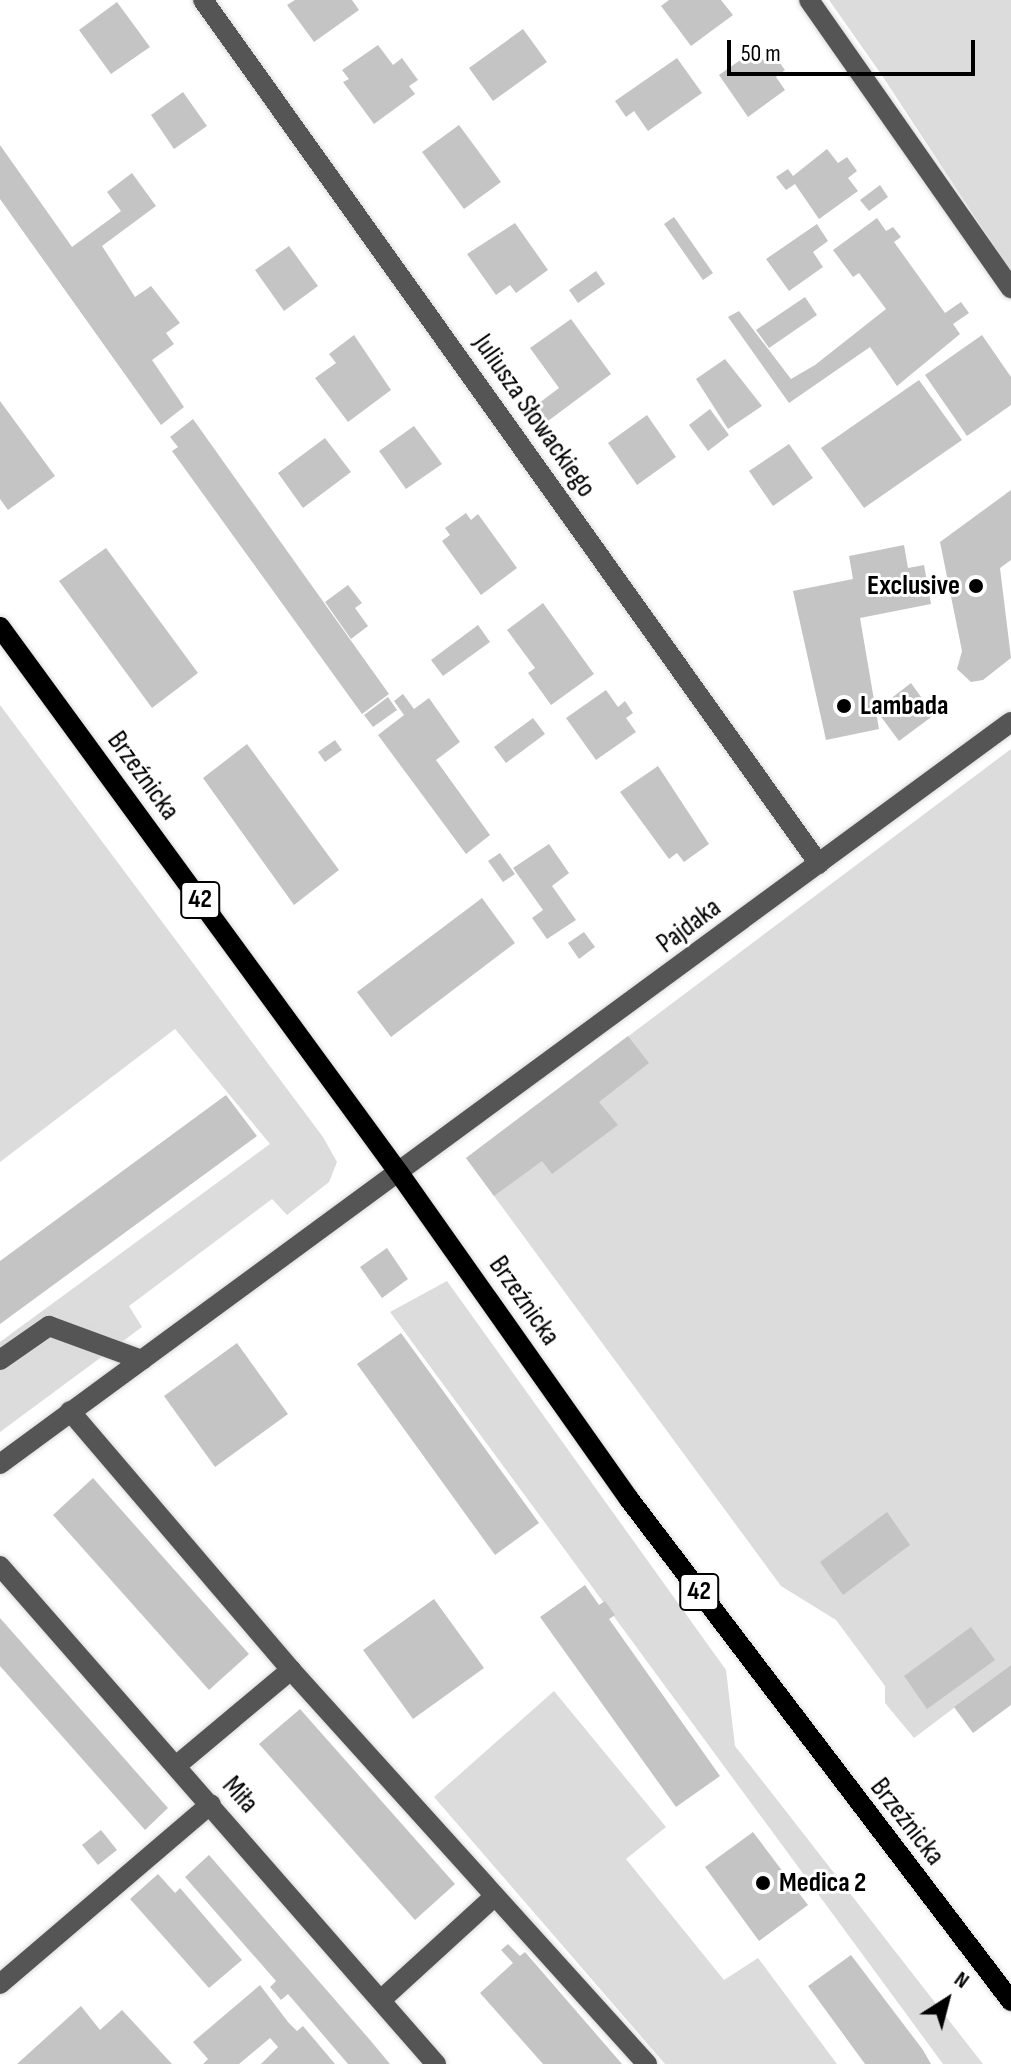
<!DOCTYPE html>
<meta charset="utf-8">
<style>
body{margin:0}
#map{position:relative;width:1011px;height:2064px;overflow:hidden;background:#fff;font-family:"Sofia Sans Condensed",sans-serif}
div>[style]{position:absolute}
.green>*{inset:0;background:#dcdcdc}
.building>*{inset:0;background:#c4c4c4}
.roads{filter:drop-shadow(0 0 2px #dbdbdb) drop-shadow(0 0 2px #dbdbdb)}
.minor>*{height:20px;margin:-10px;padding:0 10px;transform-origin:10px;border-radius:10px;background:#555}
.major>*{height:20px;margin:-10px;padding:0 10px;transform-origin:10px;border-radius:10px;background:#000}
.dots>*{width:22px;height:22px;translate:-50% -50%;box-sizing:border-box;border:4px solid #fff;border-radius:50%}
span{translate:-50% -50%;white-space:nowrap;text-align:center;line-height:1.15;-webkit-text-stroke:6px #fff;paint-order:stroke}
.shield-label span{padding:2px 6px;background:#fff;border:2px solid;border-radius:6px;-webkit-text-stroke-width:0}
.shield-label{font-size:26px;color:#000;font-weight:700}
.street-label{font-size:28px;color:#000}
.poi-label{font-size:28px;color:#000;font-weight:700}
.right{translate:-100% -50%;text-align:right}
.left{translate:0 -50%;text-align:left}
.north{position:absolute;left:907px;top:1960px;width:80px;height:80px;-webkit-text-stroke:6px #fff;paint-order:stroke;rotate:36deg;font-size:22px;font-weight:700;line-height:32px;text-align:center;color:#000}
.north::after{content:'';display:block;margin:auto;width:28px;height:36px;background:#000;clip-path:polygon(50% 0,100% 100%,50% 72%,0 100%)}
.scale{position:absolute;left:727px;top:40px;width:248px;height:36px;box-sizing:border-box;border:4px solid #000;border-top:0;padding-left:10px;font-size:24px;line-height:28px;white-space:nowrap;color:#000;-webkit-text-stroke:6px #fff;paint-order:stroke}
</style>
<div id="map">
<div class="green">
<i style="clip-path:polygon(829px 0,1011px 0,1011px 272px,881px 74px)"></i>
<i style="clip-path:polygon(0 705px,323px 1137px,337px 1162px,329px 1182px,287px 1215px,272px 1199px,129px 1306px,142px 1327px,0 1432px,0 1342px,270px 1144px,175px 1029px,0 1162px)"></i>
<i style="clip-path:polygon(1011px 749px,1011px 1665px,914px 1738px,885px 1703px,885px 1686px,836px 1620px,781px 1586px,466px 1158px)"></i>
<i style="clip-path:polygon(447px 1281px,726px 1670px,735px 1746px,983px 2064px,943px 2064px,390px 1312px)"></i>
<i style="clip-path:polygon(554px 1691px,666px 1827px,626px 1859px,724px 1980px,758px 1958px,837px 2064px,665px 2064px,434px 1797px)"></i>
</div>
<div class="building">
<i style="clip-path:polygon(295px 0,352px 0,359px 10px,314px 42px,287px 5px)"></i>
<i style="clip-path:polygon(669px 0,721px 0,733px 15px,691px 46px,661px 6px)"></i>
<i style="clip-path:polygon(117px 2px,150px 47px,111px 74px,79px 30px)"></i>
<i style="clip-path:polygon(523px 29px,547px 62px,493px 101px,469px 68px)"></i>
<i style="clip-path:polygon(378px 45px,393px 65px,402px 58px,418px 80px,409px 86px,415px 94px,374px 124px,343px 82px,349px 79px,342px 70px)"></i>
<i style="clip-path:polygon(756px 49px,765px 62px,774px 55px,785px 70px,776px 77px,785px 90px,748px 117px,719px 75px)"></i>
<i style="clip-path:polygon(677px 58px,702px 93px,648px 131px,634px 111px,626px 117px,615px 101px)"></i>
<i style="clip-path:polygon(183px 92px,207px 126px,174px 149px,151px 115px)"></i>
<i style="clip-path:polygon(459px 125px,501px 182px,464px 209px,422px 152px)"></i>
<i style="clip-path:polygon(0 145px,72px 247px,121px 211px,107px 192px,132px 173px,156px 206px,102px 246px,135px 297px,151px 286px,180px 323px,166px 333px,174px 344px,152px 360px,184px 407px,161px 425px,0 199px)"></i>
<i style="clip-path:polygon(827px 149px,838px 163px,847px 157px,857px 171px,848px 178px,858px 191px,819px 219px,795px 184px,786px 190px,776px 177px,788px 169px,793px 176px)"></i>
<i style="clip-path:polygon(880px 185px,888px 197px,869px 211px,860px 200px)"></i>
<i style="clip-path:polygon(674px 217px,713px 273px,703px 280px,664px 224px)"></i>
<i style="clip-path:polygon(877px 218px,886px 231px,893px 227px,901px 237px,894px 242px,945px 313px,961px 302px,969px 313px,953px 324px,960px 334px,897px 386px,870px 347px,789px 403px,728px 317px,739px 311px,791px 379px,815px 365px,886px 309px,859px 273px,853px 277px,833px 250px)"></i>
<i style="clip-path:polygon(515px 223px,548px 270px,516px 293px,510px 285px,496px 295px,467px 254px)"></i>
<i style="clip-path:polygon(817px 224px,828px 241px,813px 252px,823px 267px,789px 291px,766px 259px)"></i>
<i style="clip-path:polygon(289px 246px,318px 286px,284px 311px,255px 270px)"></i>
<i style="clip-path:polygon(596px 271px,605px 284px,578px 303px,569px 290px)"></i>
<i style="clip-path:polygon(805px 297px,817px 315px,769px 348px,756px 330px)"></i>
<i style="clip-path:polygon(571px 319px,611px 374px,548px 421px,535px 406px,559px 388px,530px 348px)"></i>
<i style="clip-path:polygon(354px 335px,391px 390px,348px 422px,315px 378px,336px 363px,329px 354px)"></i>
<i style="clip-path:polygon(982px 335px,1011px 377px,1011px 405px,967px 436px,925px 375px)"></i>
<i style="clip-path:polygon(725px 359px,762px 406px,728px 429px,696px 379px)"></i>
<i style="clip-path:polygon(919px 380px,962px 440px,864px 508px,821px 448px)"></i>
<i style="clip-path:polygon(0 401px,55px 476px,8px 510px,0 499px)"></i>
<i style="clip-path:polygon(710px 409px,729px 435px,708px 451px,689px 425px)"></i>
<i style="clip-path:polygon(647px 415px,676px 457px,637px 485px,608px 443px)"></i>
<i style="clip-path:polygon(193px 419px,389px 694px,362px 714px,172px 451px,178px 447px,170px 437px)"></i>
<i style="clip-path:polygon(414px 426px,442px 464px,406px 489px,379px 451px)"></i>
<i style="clip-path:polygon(325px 438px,351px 472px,303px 508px,278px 473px)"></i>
<i style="clip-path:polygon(789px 444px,813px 478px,773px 506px,749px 471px)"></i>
<i style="clip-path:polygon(1011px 490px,1011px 560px,1000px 568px,1011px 658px,983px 680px,971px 682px,957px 669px,962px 651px,940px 542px)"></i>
<i style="clip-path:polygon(466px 513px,471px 520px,478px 514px,517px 568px,481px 595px,442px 541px,450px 535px,445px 528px)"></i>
<i style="clip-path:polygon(904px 545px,908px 568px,924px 565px,931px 604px,860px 618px,879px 729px,826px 740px,793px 591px,853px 579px,849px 556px)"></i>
<i style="clip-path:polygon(106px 548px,198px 673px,152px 708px,59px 581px)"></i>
<i style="clip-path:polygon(348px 585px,362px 603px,355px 608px,368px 626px,351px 639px,325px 602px)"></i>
<i style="clip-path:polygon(543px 603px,594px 674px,551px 705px,528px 673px,535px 668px,507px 630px)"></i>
<i style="clip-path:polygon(478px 625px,490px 642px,443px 676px,431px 660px)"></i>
<i style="clip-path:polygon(911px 683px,934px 715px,899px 741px,876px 710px)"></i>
<i style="clip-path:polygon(606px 690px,618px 707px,625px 701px,633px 713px,626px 718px,636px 732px,596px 760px,566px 718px)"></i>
<i style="clip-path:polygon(403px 694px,414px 709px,429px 698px,460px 742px,436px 760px,490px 835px,466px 854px,378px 735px,404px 715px,394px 701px)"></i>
<i style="clip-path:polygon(388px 697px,397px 710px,373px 727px,364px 715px)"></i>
<i style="clip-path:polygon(533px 718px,545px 734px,506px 763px,494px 747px)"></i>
<i style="clip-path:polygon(335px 740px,342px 750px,325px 762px,318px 752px)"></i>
<i style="clip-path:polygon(247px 744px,339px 870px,294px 905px,203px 778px)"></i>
<i style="clip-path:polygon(658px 766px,709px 844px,684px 862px,677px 853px,669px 859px,620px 792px)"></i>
<i style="clip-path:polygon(549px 844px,569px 873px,552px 886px,576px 920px,547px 939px,532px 918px,543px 910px,513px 868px)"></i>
<i style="clip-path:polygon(500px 853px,515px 874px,503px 882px,488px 861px)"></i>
<i style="clip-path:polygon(482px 898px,515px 943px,391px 1037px,357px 992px)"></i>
<i style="clip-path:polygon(584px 932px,595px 947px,579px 959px,568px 943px)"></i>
<i style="clip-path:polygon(628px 1036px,649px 1063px,599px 1102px,618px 1125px,552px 1174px,542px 1161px,494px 1196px,466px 1158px)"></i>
<i style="clip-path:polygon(226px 1095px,257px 1136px,0 1324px,0 1261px)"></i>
<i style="clip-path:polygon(387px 1248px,408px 1279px,382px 1298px,360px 1267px)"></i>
<i style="clip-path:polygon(401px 1333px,539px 1523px,495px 1555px,357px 1364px)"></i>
<i style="clip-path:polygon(237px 1343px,288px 1414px,215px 1467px,164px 1396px)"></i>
<i style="clip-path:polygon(93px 1478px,249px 1654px,209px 1690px,53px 1515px)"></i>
<i style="clip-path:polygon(887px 1512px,910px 1545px,843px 1595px,820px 1562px)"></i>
<i style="clip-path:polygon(585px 1585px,599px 1605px,605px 1601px,615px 1615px,609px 1619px,720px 1776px,676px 1807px,540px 1617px)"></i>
<i style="clip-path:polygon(434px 1599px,484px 1668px,413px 1719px,363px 1650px)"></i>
<i style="clip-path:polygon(0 1618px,168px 1808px,145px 1830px,0 1666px)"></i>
<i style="clip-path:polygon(971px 1627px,995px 1660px,927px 1709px,904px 1676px)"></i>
<i style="clip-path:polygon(1011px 1665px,1011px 1705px,973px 1733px,954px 1707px)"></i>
<i style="clip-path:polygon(300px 1709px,455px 1884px,415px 1920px,259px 1744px)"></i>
<i style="clip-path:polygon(101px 1830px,117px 1850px,98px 1865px,82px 1845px)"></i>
<i style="clip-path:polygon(753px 1832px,808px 1905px,759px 1941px,705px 1867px)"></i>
<i style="clip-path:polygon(209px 1855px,370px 2040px,390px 2064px,348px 2064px,288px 1994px,281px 2000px,270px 1987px,276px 1981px,185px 1877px)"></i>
<i style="clip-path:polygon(158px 1874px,175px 1893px,180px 1888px,242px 1960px,209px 1988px,130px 1899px)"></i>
<i style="clip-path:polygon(508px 1944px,520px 1956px,525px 1952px,622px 2064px,543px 2064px,480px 1993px,513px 1963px,501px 1950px)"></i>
<i style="clip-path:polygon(851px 1955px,923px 2050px,931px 2064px,865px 2064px,808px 1986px)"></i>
<i style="clip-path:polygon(260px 1985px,288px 2022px,297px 2031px,303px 2026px,335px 2064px,261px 2064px,278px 2047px,270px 2038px,239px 2064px,203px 2064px,208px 2059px,193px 2042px)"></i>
<i style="clip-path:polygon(81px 2006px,100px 2030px,122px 2010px,172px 2064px,17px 2064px)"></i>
</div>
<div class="roads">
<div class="minor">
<i style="left:203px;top:0;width:1061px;rotate:54.51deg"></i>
<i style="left:809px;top:0;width:352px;rotate:55deg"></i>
<i style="left:0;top:1360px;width:60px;rotate:-34.8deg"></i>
<i style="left:49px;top:1326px;width:99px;rotate:20.1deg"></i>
<i style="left:70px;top:1411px;width:340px;rotate:49.5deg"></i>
<i style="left:291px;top:1670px;width:531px;rotate:47.9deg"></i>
<i style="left:0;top:1464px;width:1254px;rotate:-36.28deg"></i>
<i style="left:0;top:1566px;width:662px;rotate:48.8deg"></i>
<i style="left:176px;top:1766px;width:150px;rotate:-39.9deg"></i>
<i style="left:0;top:1984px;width:277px;rotate:-40.5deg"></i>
<i style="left:381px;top:2000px;width:154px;rotate:-42.4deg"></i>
</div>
<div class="major">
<i style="left:0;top:627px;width:676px;rotate:53.84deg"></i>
<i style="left:399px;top:1173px;width:399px;rotate:54.8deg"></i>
<i style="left:629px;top:1499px;width:631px;rotate:52.73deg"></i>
</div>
</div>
<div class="dots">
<i style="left:976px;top:586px;background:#000"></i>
<i style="left:844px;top:706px;background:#000"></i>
<i style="left:763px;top:1883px;background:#000"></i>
</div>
<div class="shield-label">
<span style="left:200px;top:900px">42</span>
<span style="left:699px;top:1592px">42</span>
</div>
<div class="street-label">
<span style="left:534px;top:416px;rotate:55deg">Juliusza Słowackiego</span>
<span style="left:143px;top:776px;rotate:54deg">Brzeźnicka</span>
<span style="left:689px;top:926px;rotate:-37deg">Pajdaka</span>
<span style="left:524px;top:1301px;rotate:55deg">Brzeźnicka</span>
<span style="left:240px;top:1795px;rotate:48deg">Miła</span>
<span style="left:907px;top:1822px;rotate:52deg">Brzeźnicka</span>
</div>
<div class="poi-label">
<span class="right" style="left:960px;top:586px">Exclusive</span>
<span class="left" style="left:860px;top:706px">Lambada</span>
<span class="left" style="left:779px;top:1883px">Medica 2</span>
</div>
<div class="north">N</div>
<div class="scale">50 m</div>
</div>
